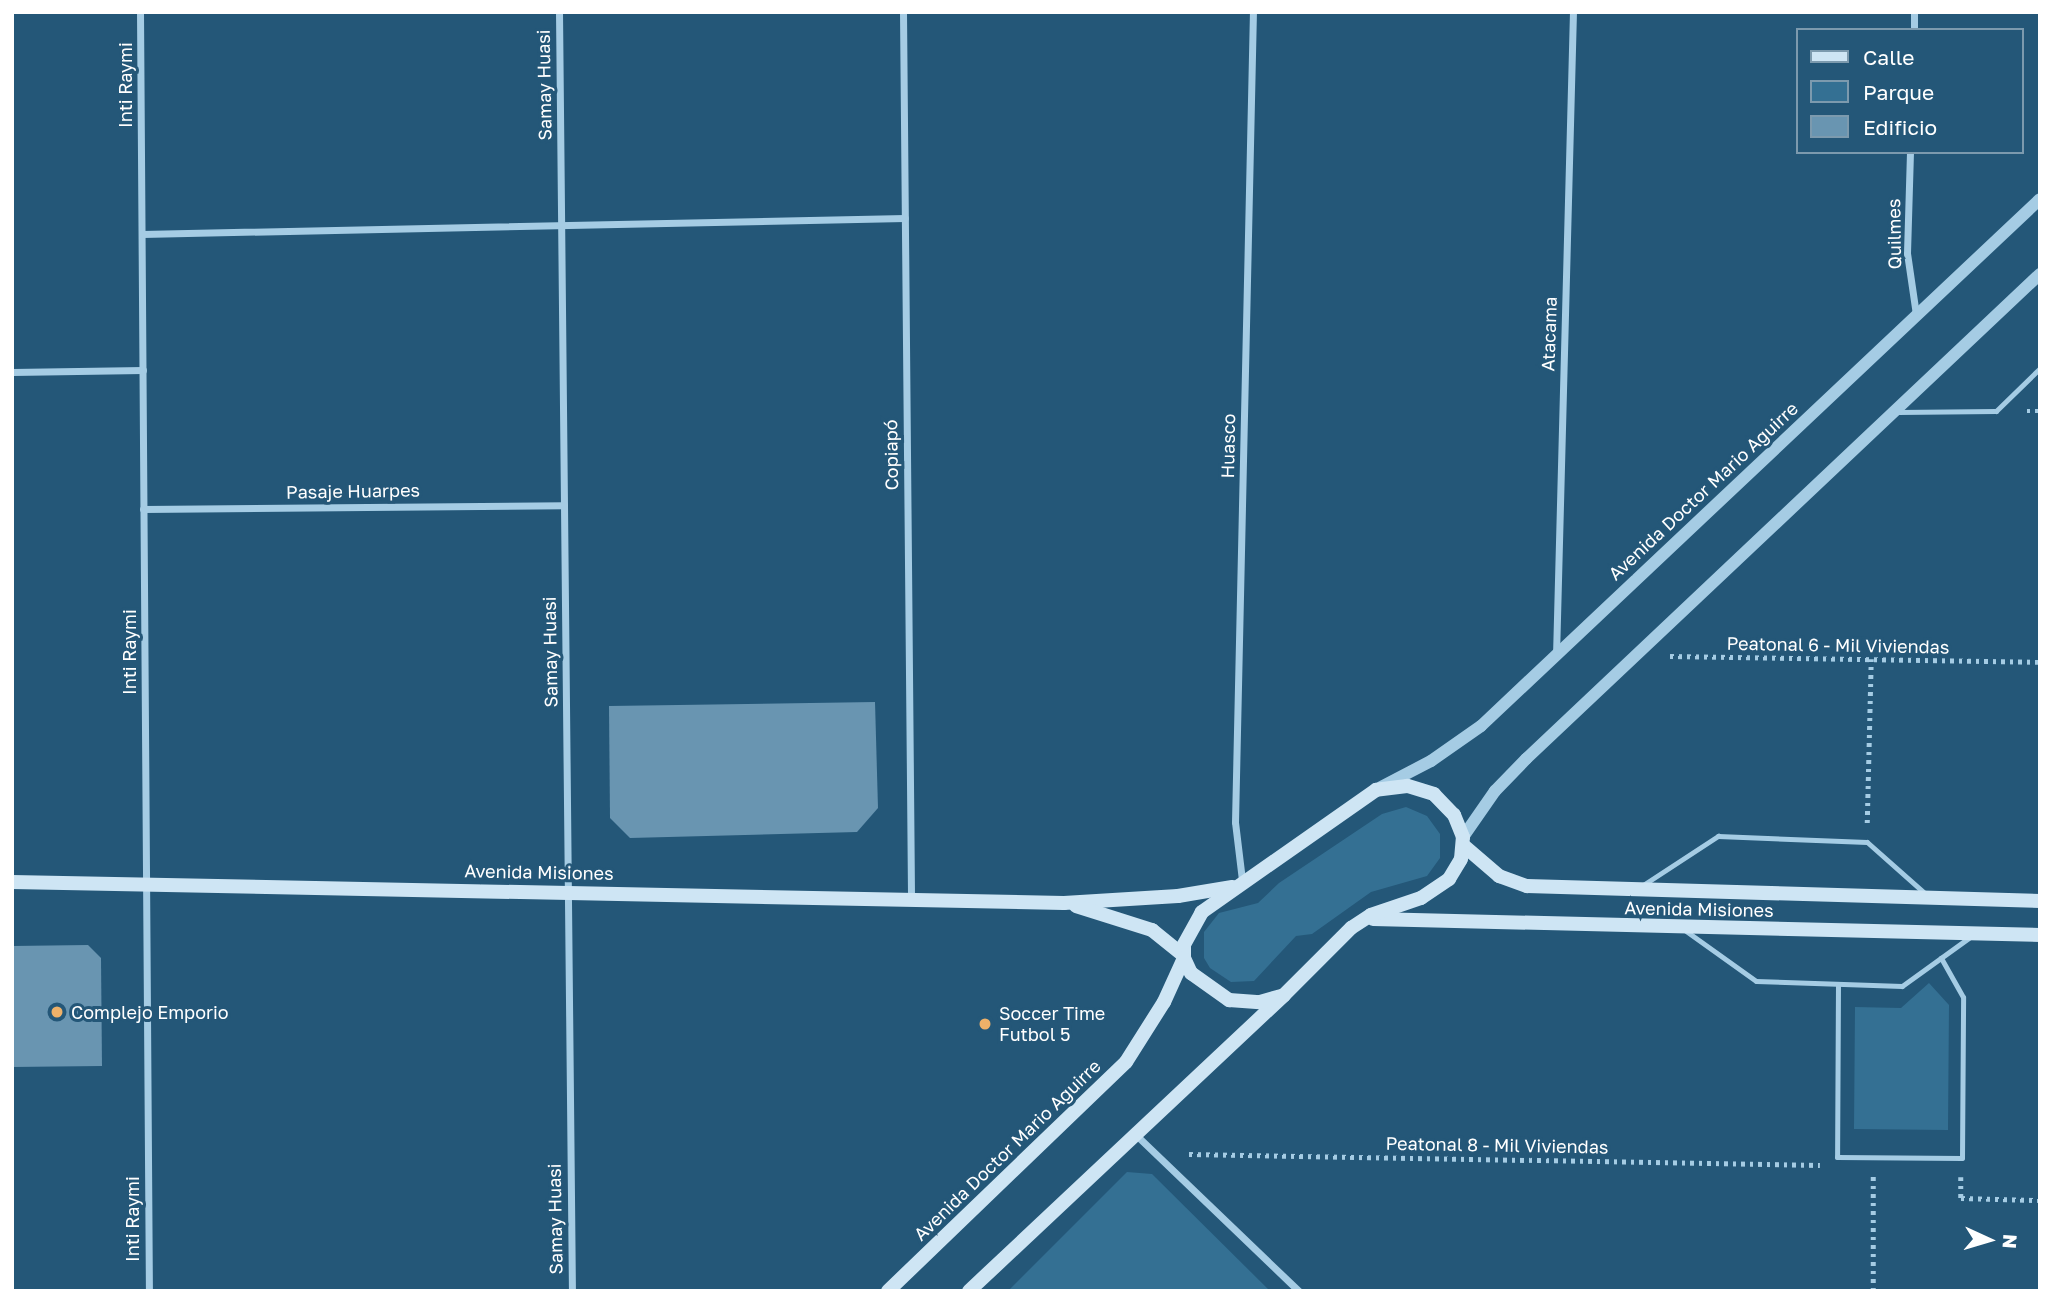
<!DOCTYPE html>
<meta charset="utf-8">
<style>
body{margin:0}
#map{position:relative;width:2052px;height:1303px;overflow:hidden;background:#245778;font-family:"Golos Text",sans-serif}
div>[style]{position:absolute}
.green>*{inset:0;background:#347093}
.building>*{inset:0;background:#6995b1}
.path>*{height:4.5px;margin-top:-2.25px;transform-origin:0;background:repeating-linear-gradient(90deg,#a5cce4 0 3.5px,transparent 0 8.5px)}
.service>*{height:5px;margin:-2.5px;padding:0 2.5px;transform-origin:2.5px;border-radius:2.5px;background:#a5cce4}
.minor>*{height:7px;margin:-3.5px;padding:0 3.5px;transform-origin:3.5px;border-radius:3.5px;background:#a5cce4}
.tertiary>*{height:12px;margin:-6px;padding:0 6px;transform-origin:6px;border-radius:6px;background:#a5cce4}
.secondary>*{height:14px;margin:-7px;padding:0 7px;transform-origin:7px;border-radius:7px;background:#cee5f4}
.dots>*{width:19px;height:19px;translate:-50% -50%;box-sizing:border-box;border:4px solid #245778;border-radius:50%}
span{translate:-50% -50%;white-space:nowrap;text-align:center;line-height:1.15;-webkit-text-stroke:6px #245778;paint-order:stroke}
.street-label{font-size:18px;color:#fff}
.poi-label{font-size:18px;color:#fff}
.left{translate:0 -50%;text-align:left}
.frame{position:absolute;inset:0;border:14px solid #fff;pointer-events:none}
.legend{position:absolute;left:1796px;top:28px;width:228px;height:126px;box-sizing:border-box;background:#245778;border:2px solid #7c9aae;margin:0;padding:9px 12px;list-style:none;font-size:21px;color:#fff}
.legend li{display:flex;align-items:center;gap:14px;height:35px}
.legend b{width:35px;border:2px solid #7c9aae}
.north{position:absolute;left:1954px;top:1205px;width:70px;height:70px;-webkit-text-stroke:5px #245778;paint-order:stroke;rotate:94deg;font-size:19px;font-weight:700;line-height:28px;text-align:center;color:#fff}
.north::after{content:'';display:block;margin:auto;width:24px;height:32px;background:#fff;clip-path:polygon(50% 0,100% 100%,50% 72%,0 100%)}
</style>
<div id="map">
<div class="green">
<i style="clip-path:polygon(1406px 807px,1427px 816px,1440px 834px,1440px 858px,1427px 876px,1371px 892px,1312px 934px,1296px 936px,1254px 981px,1231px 982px,1210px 968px,1204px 958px,1204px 932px,1219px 913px,1258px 903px,1279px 883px,1382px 814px)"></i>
<i style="clip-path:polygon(1929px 983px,1949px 1005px,1948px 1130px,1854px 1129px,1855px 1007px,1901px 1008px)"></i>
<i style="clip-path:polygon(1127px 1172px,1152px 1174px,1270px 1291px,1008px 1291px)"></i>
</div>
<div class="building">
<i style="clip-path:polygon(875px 702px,878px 808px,857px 832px,630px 838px,610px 818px,609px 706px)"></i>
<i style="clip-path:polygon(88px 945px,101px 958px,102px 1066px,12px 1067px,12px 946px)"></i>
</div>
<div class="path">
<i style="left:2027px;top:411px;width:13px"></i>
<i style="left:1670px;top:656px;width:370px;rotate:0.9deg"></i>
<i style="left:1867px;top:823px;width:164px;rotate:-88.6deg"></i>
<i style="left:1189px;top:1154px;width:631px;rotate:1deg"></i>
<i style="left:1961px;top:1177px;width:21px;rotate:90deg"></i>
<i style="left:1961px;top:1198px;width:79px;rotate:1.5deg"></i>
<i style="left:1873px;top:1291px;width:116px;rotate:-90deg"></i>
</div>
<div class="service">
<i style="left:1898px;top:412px;width:98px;rotate:-0.6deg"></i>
<i style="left:1996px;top:411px;width:62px;rotate:-44.3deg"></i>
<i style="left:1643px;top:885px;width:90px;rotate:-33.2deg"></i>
<i style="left:1718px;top:836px;width:149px;rotate:2.3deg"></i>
<i style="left:1867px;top:842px;width:80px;rotate:41.5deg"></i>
<i style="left:1686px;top:931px;width:86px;rotate:35.5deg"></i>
<i style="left:1756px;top:981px;width:146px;rotate:2deg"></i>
<i style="left:1902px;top:986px;width:84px;rotate:-35.8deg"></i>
<i style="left:1838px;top:984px;width:173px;rotate:90.3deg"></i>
<i style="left:1837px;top:1157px;width:125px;rotate:0.5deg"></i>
<i style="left:1962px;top:1158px;width:161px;rotate:-89.6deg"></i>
<i style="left:1963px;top:997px;width:45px;rotate:-119.4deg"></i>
</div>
<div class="minor">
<i style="left:140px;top:12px;width:1279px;rotate:89.6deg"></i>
<i style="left:559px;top:12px;width:1279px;rotate:89.42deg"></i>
<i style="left:903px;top:12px;width:885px;rotate:89.48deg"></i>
<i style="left:1914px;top:30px;width:18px;rotate:-90deg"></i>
<i style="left:1910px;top:152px;width:101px;rotate:91.7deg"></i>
<i style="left:1907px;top:253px;width:63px;rotate:81.7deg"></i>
<i style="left:142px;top:234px;width:763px;rotate:-1.2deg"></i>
<i style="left:12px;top:372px;width:131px;rotate:-0.9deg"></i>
<i style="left:143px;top:509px;width:421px;rotate:-0.5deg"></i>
<i style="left:1556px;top:656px;width:644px;rotate:-88.49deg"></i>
<i style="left:1242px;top:880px;width:58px;rotate:-96.9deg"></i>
<i style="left:1235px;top:822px;width:810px;rotate:-88.73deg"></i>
<i style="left:1135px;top:1134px;width:227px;rotate:43.8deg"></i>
</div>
<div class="tertiary">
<i style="left:1381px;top:787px;width:56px;rotate:-27.5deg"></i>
<i style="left:1431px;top:761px;width:61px;rotate:-35deg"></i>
<i style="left:1481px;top:726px;width:768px;rotate:-43.31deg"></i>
<i style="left:1463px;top:837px;width:56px;rotate:-55.2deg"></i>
<i style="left:1495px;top:791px;width:45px;rotate:-45.9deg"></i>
<i style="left:1526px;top:759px;width:707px;rotate:-43.34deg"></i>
</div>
<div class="secondary">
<i style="left:1463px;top:845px;width:48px;rotate:40.7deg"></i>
<i style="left:1499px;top:876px;width:30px;rotate:20deg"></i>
<i style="left:1527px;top:886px;width:513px;rotate:1.67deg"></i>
<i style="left:12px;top:882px;width:1052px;rotate:1.14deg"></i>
<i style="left:1064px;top:903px;width:114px;rotate:-3.5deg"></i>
<i style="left:1178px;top:896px;width:55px;rotate:-9.5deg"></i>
<i style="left:1076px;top:906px;width:80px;rotate:17.5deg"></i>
<i style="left:1152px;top:930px;width:40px;rotate:39deg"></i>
<i style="left:1373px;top:919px;width:667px;rotate:1.37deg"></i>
<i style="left:888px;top:1291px;width:330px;rotate:-43.9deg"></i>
<i style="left:1126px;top:1062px;width:71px;rotate:-57.7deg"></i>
<i style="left:1164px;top:1002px;width:48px;rotate:-65.6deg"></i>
<i style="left:969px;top:1291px;width:432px;rotate:-43.2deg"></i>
<i style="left:1284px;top:995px;width:95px;rotate:-45deg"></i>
<i style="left:1351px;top:928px;width:24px;rotate:-33deg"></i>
<i style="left:1371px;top:915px;width:53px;rotate:-18.8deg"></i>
<i style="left:1421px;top:898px;width:34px;rotate:-34deg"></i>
<i style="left:1449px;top:879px;width:23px;rotate:-59deg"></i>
<i style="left:1461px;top:859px;width:22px;rotate:-85deg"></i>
<i style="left:1463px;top:837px;width:24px;rotate:-112deg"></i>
<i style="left:1454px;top:815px;width:29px;rotate:-134deg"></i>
<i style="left:1434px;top:794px;width:28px;rotate:-163deg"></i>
<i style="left:1407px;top:786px;width:31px;rotate:173deg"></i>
<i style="left:1376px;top:790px;width:213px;rotate:145deg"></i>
<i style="left:1202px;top:912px;width:38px;rotate:119deg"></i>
<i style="left:1184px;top:945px;width:13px;rotate:90deg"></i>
<i style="left:1184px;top:958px;width:17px;rotate:65deg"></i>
<i style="left:1191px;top:973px;width:47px;rotate:35.4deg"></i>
<i style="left:1229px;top:1000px;width:31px;rotate:4deg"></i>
<i style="left:1260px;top:1002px;width:25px;rotate:-16deg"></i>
</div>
<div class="dots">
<i style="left:57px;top:1012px;background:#eeb169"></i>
<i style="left:985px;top:1024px;background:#eeb169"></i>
</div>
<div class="street-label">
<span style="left:125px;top:85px;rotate:-90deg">Inti Raymi</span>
<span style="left:544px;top:85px;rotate:-91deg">Samay Huasi</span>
<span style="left:1894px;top:234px;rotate:-91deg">Quilmes</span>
<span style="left:1549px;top:334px;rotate:-88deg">Atacama</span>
<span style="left:1228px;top:446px;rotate:-89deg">Huasco</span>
<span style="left:891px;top:455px;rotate:-91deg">Copiapó</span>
<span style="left:353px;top:491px;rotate:-1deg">Pasaje Huarpes</span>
<span style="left:1703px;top:491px;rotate:-43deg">Avenida Doctor Mario Aguirre</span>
<span style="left:1838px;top:645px;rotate:1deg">Peatonal 6 - Mil Viviendas</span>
<span style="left:129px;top:652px;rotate:-90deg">Inti Raymi</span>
<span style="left:550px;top:652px;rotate:-91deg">Samay Huasi</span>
<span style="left:539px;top:872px;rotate:1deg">Avenida Misiones</span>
<span style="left:1699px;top:909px;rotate:1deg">Avenida Misiones</span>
<span style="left:1497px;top:1145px;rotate:1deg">Peatonal 8 - Mil Viviendas</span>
<span style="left:1007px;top:1150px;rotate:-44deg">Avenida Doctor Mario Aguirre</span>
<span style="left:132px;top:1219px;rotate:-90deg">Inti Raymi</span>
<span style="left:555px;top:1219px;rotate:-91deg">Samay Huasi</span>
</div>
<div class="poi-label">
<span class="left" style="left:71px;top:1012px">Complejo Emporio</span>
<span class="left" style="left:999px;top:1024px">Soccer Time<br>Futbol 5</span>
</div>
<div class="frame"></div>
<ul class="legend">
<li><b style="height:9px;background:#cee5f4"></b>Calle</li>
<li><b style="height:19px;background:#347093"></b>Parque</li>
<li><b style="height:19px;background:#6995b1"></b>Edificio</li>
</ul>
<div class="north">N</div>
</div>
